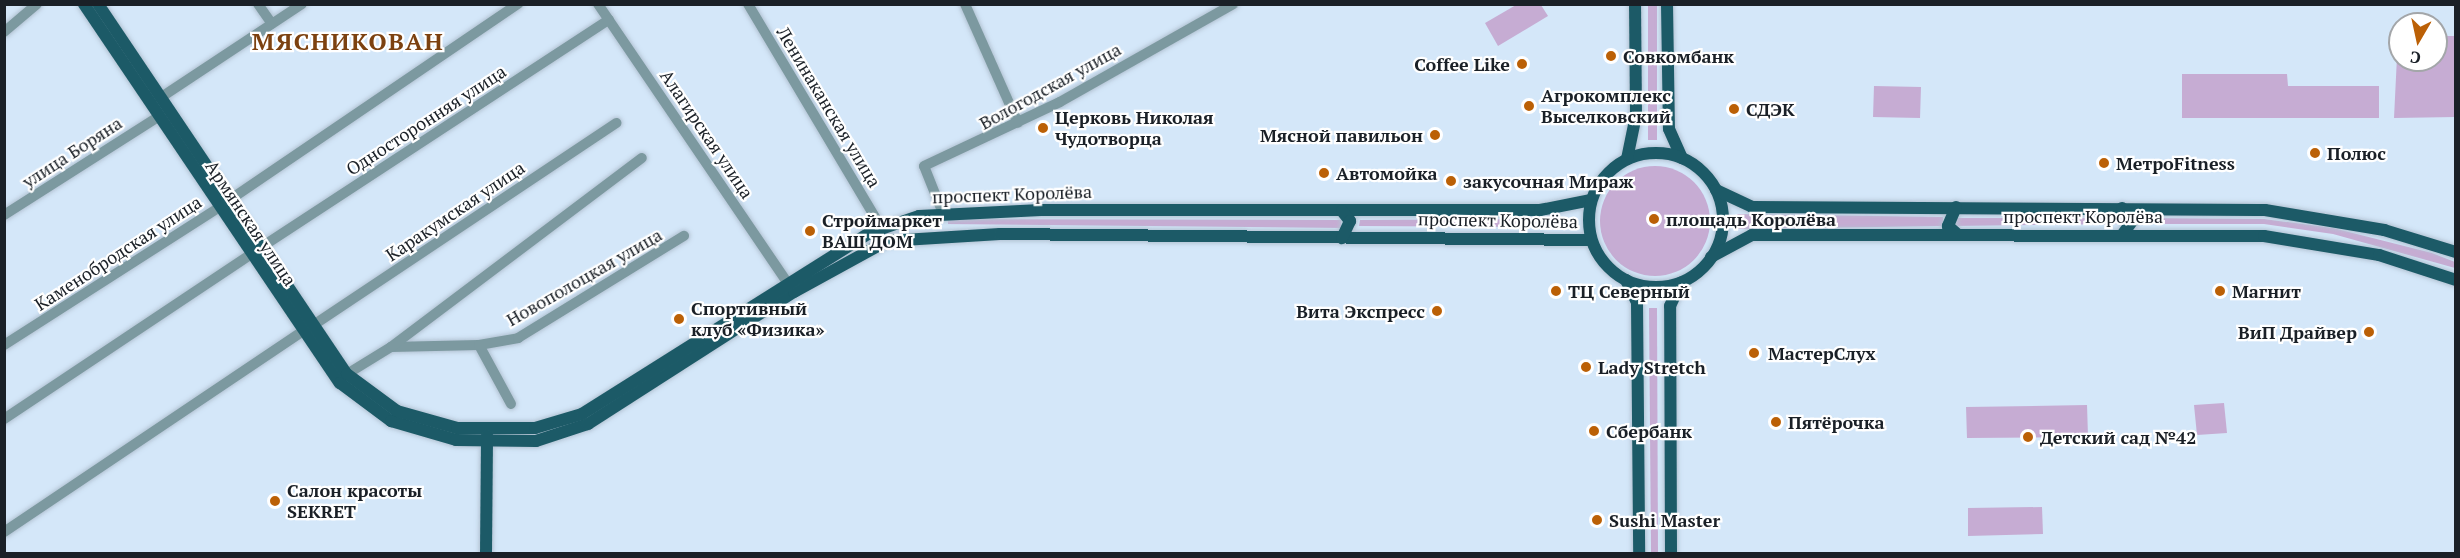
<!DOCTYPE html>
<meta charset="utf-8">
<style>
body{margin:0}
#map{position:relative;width:2460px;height:558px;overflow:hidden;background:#d4e7f9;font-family:"PT Serif",serif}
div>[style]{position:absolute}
.green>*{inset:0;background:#c6acd3}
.round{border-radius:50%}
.roads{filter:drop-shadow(0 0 2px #b3c3d3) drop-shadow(0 0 2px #b3c3d3)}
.minor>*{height:10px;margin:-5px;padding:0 5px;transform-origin:5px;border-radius:5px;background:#7c99a0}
.major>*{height:12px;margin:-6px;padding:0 6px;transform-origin:6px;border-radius:6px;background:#1c5a67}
.major>.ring{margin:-6px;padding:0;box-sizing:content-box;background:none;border:12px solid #1c5a67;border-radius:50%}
.dots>*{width:16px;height:16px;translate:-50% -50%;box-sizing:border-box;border:3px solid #fff;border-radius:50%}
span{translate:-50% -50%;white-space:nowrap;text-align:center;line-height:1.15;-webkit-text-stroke:4.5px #fff;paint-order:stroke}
.poi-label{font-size:18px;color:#1a2027;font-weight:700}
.left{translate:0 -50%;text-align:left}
.right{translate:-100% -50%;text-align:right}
.street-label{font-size:18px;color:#1a2027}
.district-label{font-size:24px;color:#7c4110;font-weight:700;letter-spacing:1.5px}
.frame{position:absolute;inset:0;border:6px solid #1a2027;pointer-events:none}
.north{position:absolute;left:2388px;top:12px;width:60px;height:60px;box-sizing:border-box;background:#fff;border:2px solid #a3a6a9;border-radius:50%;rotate:189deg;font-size:16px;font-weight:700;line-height:24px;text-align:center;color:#1a2027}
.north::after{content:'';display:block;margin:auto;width:21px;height:27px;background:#bb6006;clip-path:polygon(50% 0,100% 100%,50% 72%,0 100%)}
</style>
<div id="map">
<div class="green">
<i style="clip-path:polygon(1516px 5px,1541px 5px,1548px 16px,1498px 46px,1485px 23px)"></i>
<i style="clip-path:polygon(1648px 5px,1657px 5px,1657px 140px,1648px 140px)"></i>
<i style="clip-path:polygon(2398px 36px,2400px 60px,2436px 60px,2436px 36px,2455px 36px,2455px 117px,2394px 118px)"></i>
<i style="clip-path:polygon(2182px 74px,2287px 74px,2288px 86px,2379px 86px,2379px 118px,2182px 118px)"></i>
<i style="clip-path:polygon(1874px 86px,1921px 87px,1920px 118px,1873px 117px)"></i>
<i class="round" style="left:1600px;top:166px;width:110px;height:110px"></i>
<i style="clip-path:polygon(1737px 214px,1943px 217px,1943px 226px,1737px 229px)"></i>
<i style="clip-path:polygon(1956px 218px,2125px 218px,2125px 224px,1956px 226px)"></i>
<i style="clip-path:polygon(2141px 218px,2264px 219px,2333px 228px,2432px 253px,2455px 262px,2455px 268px,2333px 234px,2264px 224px,2140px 224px)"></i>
<i style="clip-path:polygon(1536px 219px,1536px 227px,1359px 226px,1360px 220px)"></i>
<i style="clip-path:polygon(1341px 220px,1341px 228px,948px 224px,948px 219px)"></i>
<i style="clip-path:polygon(1649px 308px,1657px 308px,1658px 554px,1651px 552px)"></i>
<i style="clip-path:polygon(2224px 403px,2227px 433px,2197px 435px,2194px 405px)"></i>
<i style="clip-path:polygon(2087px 405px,2088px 437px,1967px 438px,1966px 407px)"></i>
<i style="clip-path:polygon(2042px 507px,2043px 534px,1968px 536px,1968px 508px)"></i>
</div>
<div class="roads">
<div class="minor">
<i style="left:258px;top:4px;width:24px;rotate:55deg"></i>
<i style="left:598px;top:4px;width:336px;rotate:55.8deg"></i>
<i style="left:748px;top:4px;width:260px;rotate:59.2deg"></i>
<i style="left:965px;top:4px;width:130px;rotate:66deg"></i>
<i style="left:4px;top:32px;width:43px;rotate:-40.3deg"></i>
<i style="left:160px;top:98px;width:170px;rotate:-33.5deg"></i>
<i style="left:228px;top:201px;width:351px;rotate:-34.2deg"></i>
<i style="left:942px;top:211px;width:48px;rotate:-111.8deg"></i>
<i style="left:924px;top:166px;width:150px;rotate:-25.2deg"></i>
<i style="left:1060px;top:102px;width:199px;rotate:-29.5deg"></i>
<i style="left:4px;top:215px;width:183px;rotate:-32.5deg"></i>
<i style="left:260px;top:248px;width:417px;rotate:-33.2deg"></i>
<i style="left:312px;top:326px;width:366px;rotate:-33.7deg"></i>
<i style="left:4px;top:345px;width:254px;rotate:-32.6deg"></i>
<i style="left:479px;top:345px;width:67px;rotate:61.5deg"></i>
<i style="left:391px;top:347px;width:88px;rotate:-1.3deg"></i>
<i style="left:479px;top:345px;width:40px;rotate:-10deg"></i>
<i style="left:518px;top:338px;width:195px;rotate:-31.6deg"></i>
<i style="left:347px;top:374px;width:52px;rotate:-31.5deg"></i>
<i style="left:391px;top:347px;width:314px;rotate:-37deg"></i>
<i style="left:4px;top:419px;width:296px;rotate:-33.7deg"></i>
<i style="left:4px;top:532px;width:359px;rotate:-33.9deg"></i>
</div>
<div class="major">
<i style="left:84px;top:4px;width:457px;rotate:56deg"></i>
<i style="left:340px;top:383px;width:64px;rotate:36.7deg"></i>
<i style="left:391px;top:421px;width:68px;rotate:16.3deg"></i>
<i style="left:456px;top:440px;width:80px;rotate:0.7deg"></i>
<i style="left:536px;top:441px;width:55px;rotate:-18.1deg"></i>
<i style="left:588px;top:424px;width:245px;rotate:-32.7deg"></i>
<i style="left:794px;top:292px;width:106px;rotate:-28.7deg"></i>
<i style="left:887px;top:241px;width:113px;rotate:-3.5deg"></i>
<i style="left:1000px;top:234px;width:591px;rotate:0.58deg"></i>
<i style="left:98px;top:4px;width:446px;rotate:56.1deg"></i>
<i style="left:347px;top:374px;width:62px;rotate:36.5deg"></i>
<i style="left:397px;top:411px;width:62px;rotate:15.8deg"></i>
<i style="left:457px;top:428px;width:78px"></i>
<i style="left:535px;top:428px;width:49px;rotate:-16.6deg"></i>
<i style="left:582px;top:414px;width:339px;rotate:-32.2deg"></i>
<i style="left:869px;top:233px;width:53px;rotate:-18.8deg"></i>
<i style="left:919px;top:216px;width:122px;rotate:-2.8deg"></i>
<i style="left:1041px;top:210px;width:499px"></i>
<i style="left:1540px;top:210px;width:52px;rotate:-11.1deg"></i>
<i style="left:1667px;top:4px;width:125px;rotate:89.1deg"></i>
<i style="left:1669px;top:129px;width:32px;rotate:66deg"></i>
<i class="ring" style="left:1589px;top:153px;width:122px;height:122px"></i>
<i style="left:1627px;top:159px;width:45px;rotate:-78.4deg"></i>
<i style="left:1636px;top:115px;width:111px;rotate:-90.5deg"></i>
<i style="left:1716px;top:190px;width:40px;rotate:25deg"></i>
<i style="left:1752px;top:207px;width:513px;rotate:0.34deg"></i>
<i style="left:2265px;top:210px;width:121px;rotate:9.5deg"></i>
<i style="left:2384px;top:230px;width:75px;rotate:17deg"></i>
<i style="left:1956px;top:207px;width:21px;rotate:113deg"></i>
<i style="left:1948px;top:226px;width:11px;rotate:41deg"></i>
<i style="left:2122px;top:208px;width:16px;rotate:47deg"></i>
<i style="left:2133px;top:220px;width:17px;rotate:126deg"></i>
<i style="left:1342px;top:211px;width:13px;rotate:51deg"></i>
<i style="left:1350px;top:221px;width:19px;rotate:115deg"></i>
<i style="left:1711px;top:257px;width:47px;rotate:-28.2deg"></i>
<i style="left:1752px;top:235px;width:512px;rotate:0.11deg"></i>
<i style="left:2264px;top:236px;width:117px;rotate:9.4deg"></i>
<i style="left:2379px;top:255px;width:81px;rotate:18deg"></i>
<i style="left:1626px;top:280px;width:25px;rotate:64deg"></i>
<i style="left:1637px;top:303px;width:251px;rotate:89.5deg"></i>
<i style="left:486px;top:554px;width:119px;rotate:-89.5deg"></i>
<i style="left:1671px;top:554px;width:248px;rotate:-90.2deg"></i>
<i style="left:1670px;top:306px;width:26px;rotate:-65deg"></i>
</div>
</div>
<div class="dots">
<i style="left:1611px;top:56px;background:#bb6006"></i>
<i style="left:1522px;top:64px;background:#bb6006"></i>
<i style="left:1529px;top:106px;background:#bb6006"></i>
<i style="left:1734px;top:109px;background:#bb6006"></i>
<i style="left:1043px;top:128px;background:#bb6006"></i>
<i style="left:1435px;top:135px;background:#bb6006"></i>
<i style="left:2315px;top:153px;background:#bb6006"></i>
<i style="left:2104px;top:163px;background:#bb6006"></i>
<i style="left:1324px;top:173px;background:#bb6006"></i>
<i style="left:1451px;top:181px;background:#bb6006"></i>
<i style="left:1654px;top:219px;background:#bb6006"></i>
<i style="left:810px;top:231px;background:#bb6006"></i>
<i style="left:1556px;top:291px;background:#bb6006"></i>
<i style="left:2220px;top:291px;background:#bb6006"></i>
<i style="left:1437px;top:311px;background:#bb6006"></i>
<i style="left:679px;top:319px;background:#bb6006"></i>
<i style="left:2369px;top:332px;background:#bb6006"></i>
<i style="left:1754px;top:353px;background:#bb6006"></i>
<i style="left:1586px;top:367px;background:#bb6006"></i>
<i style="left:1776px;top:422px;background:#bb6006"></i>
<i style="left:1594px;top:431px;background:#bb6006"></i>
<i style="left:2028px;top:437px;background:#bb6006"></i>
<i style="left:275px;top:501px;background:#bb6006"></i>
<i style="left:1597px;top:520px;background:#bb6006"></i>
</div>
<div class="poi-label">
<span class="left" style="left:1623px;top:56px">Совкомбанк</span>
<span class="right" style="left:1510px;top:64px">Coffee Like</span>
<span class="left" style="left:1541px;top:106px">Агрокомплекс<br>Выселковский</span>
<span class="left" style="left:1746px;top:109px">СДЭК</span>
<span class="left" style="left:1055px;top:128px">Церковь Николая<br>Чудотворца</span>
<span class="right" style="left:1423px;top:135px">Мясной павильон</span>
<span class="left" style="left:2327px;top:153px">Полюс</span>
<span class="left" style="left:2116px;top:163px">МетроFitness</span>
<span class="left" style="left:1336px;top:173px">Автомойка</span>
<span class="left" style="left:1463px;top:181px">закусочная Мираж</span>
<span class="left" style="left:1666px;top:219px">площадь Королёва</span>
<span class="left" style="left:822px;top:231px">Строймаркет<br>ВАШ ДОМ</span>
<span class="left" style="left:1568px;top:291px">ТЦ Северный</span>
<span class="left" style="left:2232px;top:291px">Магнит</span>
<span class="left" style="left:691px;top:319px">Спортивный<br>клуб «Физика»</span>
<span class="right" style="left:1425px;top:311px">Вита Экспресс</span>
<span class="right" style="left:2357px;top:332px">ВиП Драйвер</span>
<span class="left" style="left:1768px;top:353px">МастерСлух</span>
<span class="left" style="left:1598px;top:367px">Lady Stretch</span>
<span class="left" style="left:1788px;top:422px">Пятёрочка</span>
<span class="left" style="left:1606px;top:431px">Сбербанк</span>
<span class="left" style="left:2040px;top:437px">Детский сад №42</span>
<span class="left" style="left:287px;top:501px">Салон красоты<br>SEKRET</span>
<span class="left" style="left:1609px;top:520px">Sushi Master</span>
</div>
<div class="street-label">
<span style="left:1050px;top:86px;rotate:-29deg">Вологодская улица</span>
<span style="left:829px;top:107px;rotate:59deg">Ленинаканская улица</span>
<span style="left:426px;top:120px;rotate:-33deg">Односторонняя улица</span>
<span style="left:707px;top:134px;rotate:56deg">Алагирская улица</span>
<span style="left:72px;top:152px;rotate:-33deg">улица Боряна</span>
<span style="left:1012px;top:194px;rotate:-2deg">проспект Королёва</span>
<span style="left:455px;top:211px;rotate:-34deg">Каракумская улица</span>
<span style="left:2083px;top:216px">проспект Королёва</span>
<span style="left:1498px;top:220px;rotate:1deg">проспект Королёва</span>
<span style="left:251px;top:223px;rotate:56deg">Армянская улица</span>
<span style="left:118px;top:253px;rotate:-33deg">Каменобродская улица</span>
<span style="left:584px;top:277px;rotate:-30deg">Новополоцкая улица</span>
</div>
<div class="district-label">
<span style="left:348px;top:42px">МЯСНИКОВАН</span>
</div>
<div class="frame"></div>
<div class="north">С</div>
</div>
